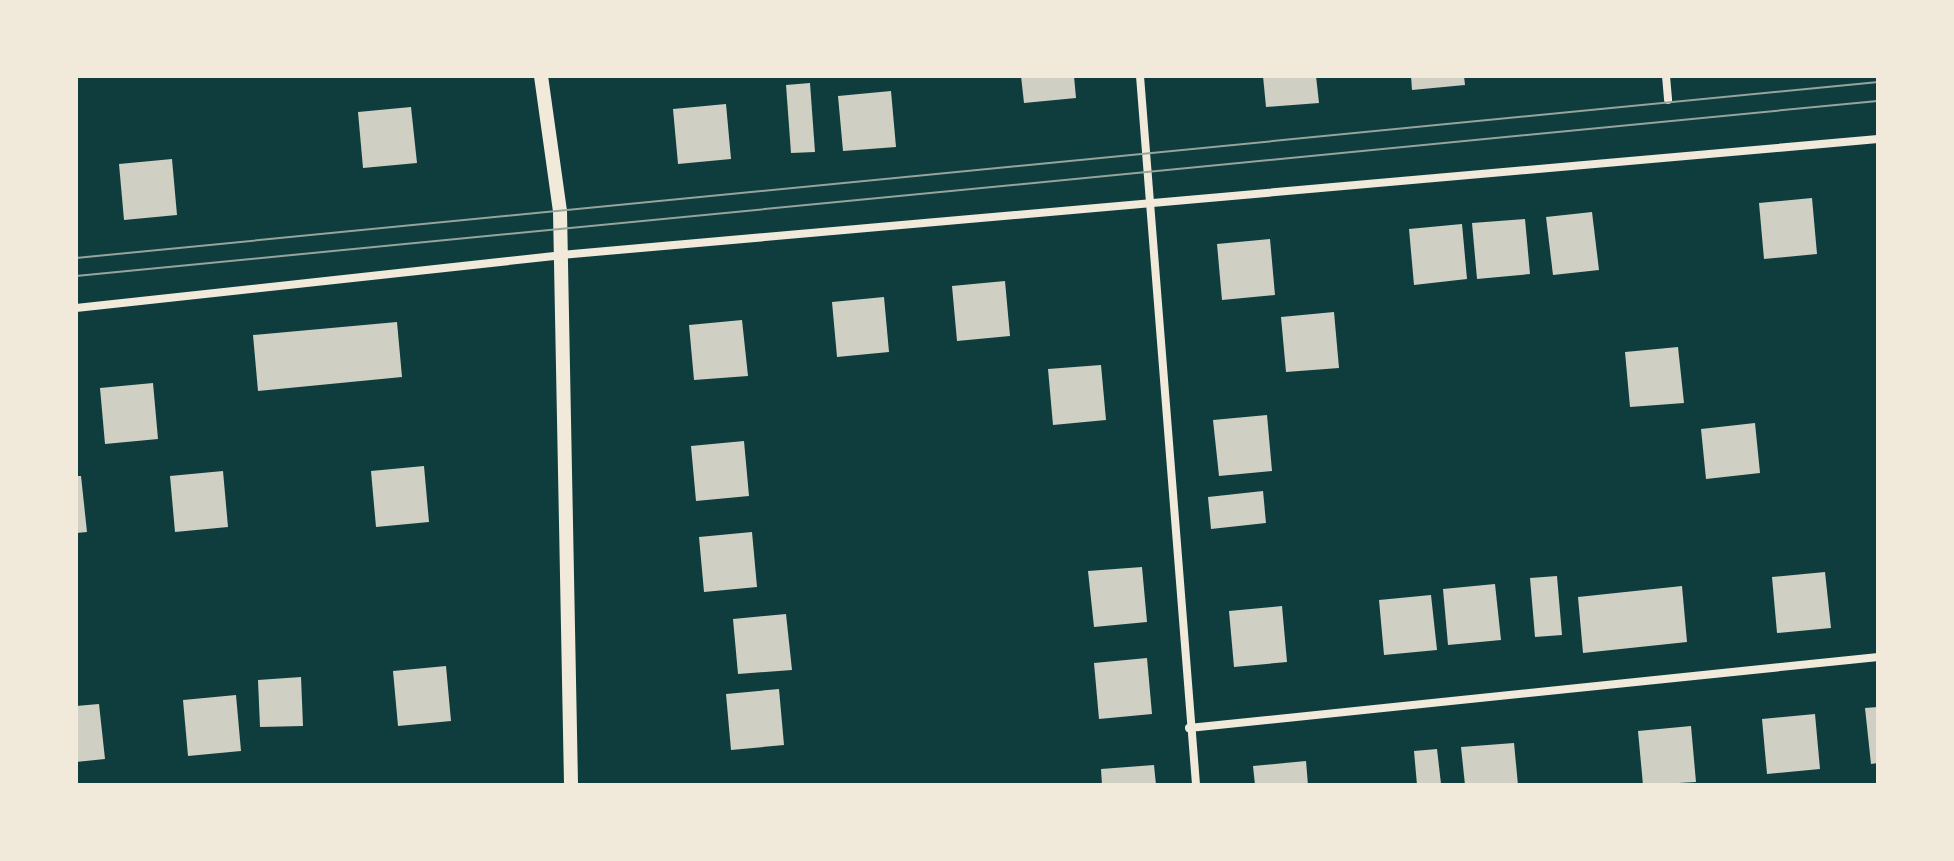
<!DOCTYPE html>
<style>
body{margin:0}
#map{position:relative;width:1954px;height:861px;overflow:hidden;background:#0f3d3e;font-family:Inter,sans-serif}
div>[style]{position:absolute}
.building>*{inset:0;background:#cfcfc3}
.minor>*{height:8px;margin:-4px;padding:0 4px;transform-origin:4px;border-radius:4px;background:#f1e9da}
.tertiary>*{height:14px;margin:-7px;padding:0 7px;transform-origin:7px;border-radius:7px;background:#f1e9da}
.tram>*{height:2px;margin:-1px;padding:0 1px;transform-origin:1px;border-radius:1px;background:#97a49c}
span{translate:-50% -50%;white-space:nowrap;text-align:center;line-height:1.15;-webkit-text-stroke:6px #f1e9da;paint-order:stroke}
.frame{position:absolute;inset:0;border:78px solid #f1e9da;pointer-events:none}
</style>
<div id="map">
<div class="building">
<i style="clip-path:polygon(1021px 76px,1074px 76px,1076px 98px,1024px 103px)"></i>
<i style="clip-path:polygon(1263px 76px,1316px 76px,1319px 103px,1266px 107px)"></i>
<i style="clip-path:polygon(1411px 76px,1464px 76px,1465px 85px,1412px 90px)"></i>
<i style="clip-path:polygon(810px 83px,815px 152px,791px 153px,786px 85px)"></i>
<i style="clip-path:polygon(891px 91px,896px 147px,843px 151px,838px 96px)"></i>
<i style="clip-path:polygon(726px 104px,731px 159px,678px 164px,673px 109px)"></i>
<i style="clip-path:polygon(411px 107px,417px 163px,363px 168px,358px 112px)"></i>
<i style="clip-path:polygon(172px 159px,177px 215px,124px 220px,119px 164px)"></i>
<i style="clip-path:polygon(1812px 198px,1817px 254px,1764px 259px,1759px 203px)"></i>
<i style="clip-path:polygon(1592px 212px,1599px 270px,1553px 275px,1546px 217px)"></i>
<i style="clip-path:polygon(1525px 219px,1530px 274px,1477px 279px,1472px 223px)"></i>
<i style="clip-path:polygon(1462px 224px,1467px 279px,1414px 285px,1409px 229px)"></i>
<i style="clip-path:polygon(1270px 239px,1275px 295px,1222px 300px,1217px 244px)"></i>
<i style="clip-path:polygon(1005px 281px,1010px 336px,957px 341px,952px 286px)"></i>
<i style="clip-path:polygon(884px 297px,889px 352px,837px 357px,832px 302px)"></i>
<i style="clip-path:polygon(1334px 312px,1339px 368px,1286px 372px,1281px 317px)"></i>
<i style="clip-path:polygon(742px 320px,748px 376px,694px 380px,689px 325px)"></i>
<i style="clip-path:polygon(397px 322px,402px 377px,258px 391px,253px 335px)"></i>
<i style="clip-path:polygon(1678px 347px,1684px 403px,1630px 407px,1625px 352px)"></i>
<i style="clip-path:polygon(1101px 365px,1106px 420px,1053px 425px,1048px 369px)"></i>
<i style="clip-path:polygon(153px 383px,158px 439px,105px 444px,100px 388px)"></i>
<i style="clip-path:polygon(1267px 415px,1272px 471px,1219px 476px,1213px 420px)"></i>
<i style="clip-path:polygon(1755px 423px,1760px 473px,1706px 479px,1701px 429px)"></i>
<i style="clip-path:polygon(744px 441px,749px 496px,696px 501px,691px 446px)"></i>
<i style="clip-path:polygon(424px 466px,429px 522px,376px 527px,371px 471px)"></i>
<i style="clip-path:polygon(223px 471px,228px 527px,175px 532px,170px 476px)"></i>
<i style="clip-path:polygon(76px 476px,81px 476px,87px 532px,76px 533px)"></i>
<i style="clip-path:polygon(1263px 491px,1266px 523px,1211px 529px,1208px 497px)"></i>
<i style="clip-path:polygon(752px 532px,757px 587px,704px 592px,699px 537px)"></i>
<i style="clip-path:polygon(1142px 567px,1147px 622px,1094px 627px,1088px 571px)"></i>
<i style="clip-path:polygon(1825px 572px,1831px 628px,1777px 633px,1772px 577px)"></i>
<i style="clip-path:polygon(1557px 576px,1562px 635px,1535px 637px,1530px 578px)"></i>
<i style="clip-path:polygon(1495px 584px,1501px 640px,1448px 645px,1443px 589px)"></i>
<i style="clip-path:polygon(1682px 586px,1687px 642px,1583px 653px,1578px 597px)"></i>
<i style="clip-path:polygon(1431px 595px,1437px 650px,1384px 655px,1379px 600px)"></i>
<i style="clip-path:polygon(1282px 606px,1287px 662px,1234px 667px,1229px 611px)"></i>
<i style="clip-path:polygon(786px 614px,792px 670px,738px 674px,733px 619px)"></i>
<i style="clip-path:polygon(1147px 658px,1152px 714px,1099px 719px,1094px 663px)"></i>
<i style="clip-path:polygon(446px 666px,451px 721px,398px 726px,393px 671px)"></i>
<i style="clip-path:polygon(301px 677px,303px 726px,260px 727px,258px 680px)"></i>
<i style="clip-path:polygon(779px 689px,784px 745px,731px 750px,726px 694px)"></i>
<i style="clip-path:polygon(236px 695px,241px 751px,188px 756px,183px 700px)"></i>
<i style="clip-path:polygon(99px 704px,105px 759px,76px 762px,76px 706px)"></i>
<i style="clip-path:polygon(1878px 707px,1878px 763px,1871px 764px,1865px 708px)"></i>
<i style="clip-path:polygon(1815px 714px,1820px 769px,1767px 774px,1762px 719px)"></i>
<i style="clip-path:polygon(1691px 726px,1696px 782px,1643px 785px,1638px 731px)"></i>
<i style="clip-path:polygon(1514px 743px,1518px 785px,1465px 785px,1461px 747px)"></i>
<i style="clip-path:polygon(1437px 749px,1441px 784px,1417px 785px,1414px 751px)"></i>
<i style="clip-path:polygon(1306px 761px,1308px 785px,1255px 785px,1253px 766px)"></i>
<i style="clip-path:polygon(1154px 765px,1156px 785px,1102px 785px,1101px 769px)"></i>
</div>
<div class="minor">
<i style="left:1140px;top:76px;width:711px;rotate:85.48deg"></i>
<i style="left:1666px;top:76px;width:24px;rotate:85deg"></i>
<i style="left:76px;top:308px;width:488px;rotate:-6.2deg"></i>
<i style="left:561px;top:255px;width:1322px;rotate:-5.03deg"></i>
<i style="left:1189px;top:728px;width:693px;rotate:-5.88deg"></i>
</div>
<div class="tertiary">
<i style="left:541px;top:76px;width:136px;rotate:82deg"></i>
<i style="left:560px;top:211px;width:574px;rotate:88.9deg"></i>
</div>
<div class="tram">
<i style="left:76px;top:258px;width:1811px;rotate:-5.58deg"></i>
<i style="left:76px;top:276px;width:1810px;rotate:-5.55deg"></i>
</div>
<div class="frame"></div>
</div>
